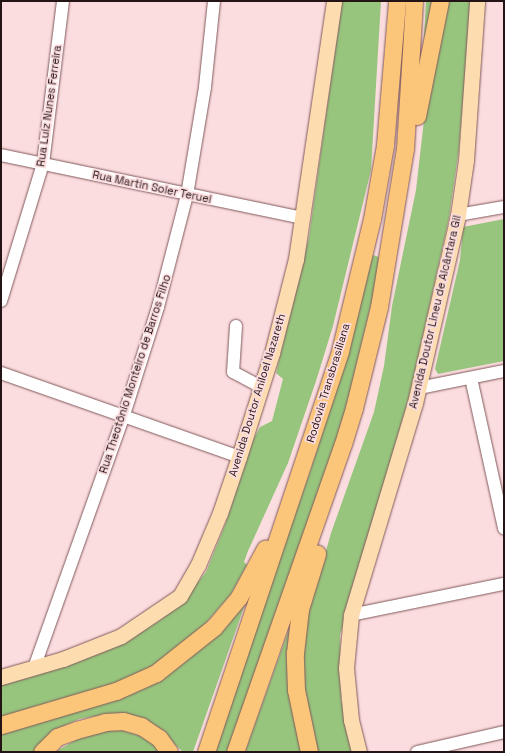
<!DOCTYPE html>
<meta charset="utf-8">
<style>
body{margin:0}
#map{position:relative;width:505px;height:753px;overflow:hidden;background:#fbdddf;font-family:"Space Grotesk",sans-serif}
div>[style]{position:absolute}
.green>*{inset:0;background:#97c57d}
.roads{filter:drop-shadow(0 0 1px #81585a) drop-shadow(0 0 1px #81585a)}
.minor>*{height:12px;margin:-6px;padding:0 6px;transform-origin:6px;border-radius:6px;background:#fff}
.major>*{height:15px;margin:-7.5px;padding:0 7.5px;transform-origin:7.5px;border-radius:7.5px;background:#fddcaf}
.highway>*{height:17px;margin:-8.5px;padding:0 8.5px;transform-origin:8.5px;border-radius:8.5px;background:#fbc57a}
span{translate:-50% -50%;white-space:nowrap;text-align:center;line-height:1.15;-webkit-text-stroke:3.5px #fbdddf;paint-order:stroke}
.street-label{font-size:11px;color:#251415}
.frame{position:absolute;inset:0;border:2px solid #251415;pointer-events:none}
</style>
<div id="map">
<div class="green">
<i style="clip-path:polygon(342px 1px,381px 1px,371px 170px,333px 326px,316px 381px,288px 463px,248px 551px,244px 562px,247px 565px,231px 594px,185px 647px,117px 686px,1px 722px,1px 685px,63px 666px,124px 643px,159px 621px,184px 600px,206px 572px,225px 525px,254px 438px,260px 427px,272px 421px,283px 379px,276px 373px,309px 237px)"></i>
<i style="clip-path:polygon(426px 1px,435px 1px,425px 37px,424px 36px)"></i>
<i style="clip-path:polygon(446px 1px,471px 1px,459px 149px,449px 218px,410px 393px,340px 635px,341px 699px,353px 752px,315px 752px,302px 685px,306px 622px,331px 533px,374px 412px,384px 366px,392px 306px,416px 190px,424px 120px)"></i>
<i style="clip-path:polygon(504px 219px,504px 361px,438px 374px,435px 369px,460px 260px,463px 227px)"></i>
<i style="clip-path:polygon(373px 255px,382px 258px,343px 422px,228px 752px,211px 752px,311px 469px,340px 377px)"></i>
<i style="clip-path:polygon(249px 593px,193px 752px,183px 752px,154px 725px,106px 714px,79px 719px,55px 730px,34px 752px,1px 752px,1px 731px,145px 685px,189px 659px,221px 628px)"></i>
<i style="clip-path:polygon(292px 621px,305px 752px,245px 752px)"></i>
<i style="clip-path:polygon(115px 728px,150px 739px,162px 752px,55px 752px,88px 733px)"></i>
</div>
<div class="roads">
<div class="minor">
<i style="left:1px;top:155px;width:309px;rotate:11.8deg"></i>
<i style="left:458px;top:215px;width:47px;rotate:-9.9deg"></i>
<i style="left:1px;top:301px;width:143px;rotate:-73deg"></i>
<i style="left:43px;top:164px;width:164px;rotate:-83deg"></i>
<i style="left:236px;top:326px;width:46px;rotate:93.7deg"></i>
<i style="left:233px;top:372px;width:32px;rotate:28deg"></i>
<i style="left:1px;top:373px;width:252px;rotate:19.4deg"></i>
<i style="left:471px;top:378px;width:154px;rotate:77.6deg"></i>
<i style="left:419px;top:388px;width:87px;rotate:-11.3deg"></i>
<i style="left:351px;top:615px;width:156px;rotate:-11.5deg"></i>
<i style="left:34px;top:668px;width:269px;rotate:-70.4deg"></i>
<i style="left:124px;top:415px;width:113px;rotate:-72.5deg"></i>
<i style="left:158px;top:307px;width:116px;rotate:-75.5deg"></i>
<i style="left:187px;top:195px;width:109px;rotate:-80.5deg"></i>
<i style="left:205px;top:87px;width:86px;rotate:-84deg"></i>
<i style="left:417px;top:752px;width:89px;rotate:-12.9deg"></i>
</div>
<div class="major">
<i style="left:1px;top:677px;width:65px;rotate:-16.2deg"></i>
<i style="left:63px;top:659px;width:62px;rotate:-21.6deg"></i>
<i style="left:121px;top:636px;width:71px;rotate:-34.1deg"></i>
<i style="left:180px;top:596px;width:36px;rotate:-60deg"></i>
<i style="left:198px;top:565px;width:56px;rotate:-67.1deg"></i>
<i style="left:220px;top:513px;width:59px;rotate:-71.3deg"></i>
<i style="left:239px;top:457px;width:109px;rotate:-72.4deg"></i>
<i style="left:272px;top:353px;width:97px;rotate:-75.7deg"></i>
<i style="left:296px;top:259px;width:261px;rotate:-81.6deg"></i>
<i style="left:359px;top:752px;width:33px;rotate:-104deg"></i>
<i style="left:351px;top:720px;width:52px;rotate:-95.5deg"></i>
<i style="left:346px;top:668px;width:53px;rotate:-84.6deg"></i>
<i style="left:351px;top:615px;width:221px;rotate:-73.2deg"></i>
<i style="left:415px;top:403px;width:193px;rotate:-77.1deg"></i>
<i style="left:458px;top:215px;width:56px;rotate:-81.7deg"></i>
<i style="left:466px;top:160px;width:159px;rotate:-86deg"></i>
</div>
<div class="highway">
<i style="left:417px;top:116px;width:117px;rotate:-78.7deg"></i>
<i style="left:1px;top:725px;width:120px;rotate:-16.5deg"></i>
<i style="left:116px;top:691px;width:44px;rotate:-24.2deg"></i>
<i style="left:156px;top:673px;width:74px;rotate:-38.4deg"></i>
<i style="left:214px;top:627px;width:39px;rotate:-50deg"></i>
<i style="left:239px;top:597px;width:55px;rotate:-61.6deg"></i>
<i style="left:42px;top:752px;width:21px;rotate:-45deg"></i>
<i style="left:57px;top:737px;width:20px;rotate:-20deg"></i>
<i style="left:76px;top:730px;width:30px;rotate:-15deg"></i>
<i style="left:105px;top:722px;width:18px;rotate:-3deg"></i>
<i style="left:123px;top:721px;width:19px;rotate:16deg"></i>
<i style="left:141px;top:726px;width:22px;rotate:34deg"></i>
<i style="left:159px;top:738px;width:17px;rotate:54deg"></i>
<i style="left:206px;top:752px;width:423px;rotate:-71.5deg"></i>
<i style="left:340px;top:351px;width:136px;rotate:-76.4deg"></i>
<i style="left:372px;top:219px;width:75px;rotate:-80deg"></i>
<i style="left:385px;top:145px;width:144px;rotate:-85.2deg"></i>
<i style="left:235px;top:752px;width:326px;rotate:-70.7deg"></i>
<i style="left:343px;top:444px;width:38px;rotate:-73deg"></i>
<i style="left:354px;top:408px;width:104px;rotate:-76.1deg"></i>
<i style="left:379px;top:307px;width:160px;rotate:-80.7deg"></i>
<i style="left:405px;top:149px;width:148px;rotate:-86.5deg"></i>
<i style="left:309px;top:752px;width:63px;rotate:-101.8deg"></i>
<i style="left:296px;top:690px;width:37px;rotate:-92deg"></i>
<i style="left:295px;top:653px;width:44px;rotate:-83.5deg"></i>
<i style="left:300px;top:609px;width:58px;rotate:-72.8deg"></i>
</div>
</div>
<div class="street-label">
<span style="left:49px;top:106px;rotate:-82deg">Rua Luiz Nunes Ferreira</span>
<span style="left:152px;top:187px;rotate:12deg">Rua Martin Soler Teruel</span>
<span style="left:435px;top:312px;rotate:-77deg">Avenida Doutor Lineu de Alcântara Gil</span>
<span style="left:135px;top:374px;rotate:-72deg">Rua Theotônio Monteiro de Barros Filho</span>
<span style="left:328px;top:383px;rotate:-73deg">Rodovia Transbrasiliana</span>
<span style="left:257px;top:395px;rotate:-73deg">Avenida Doutor Aniloel Nazareth</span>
</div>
<div class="frame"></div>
</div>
